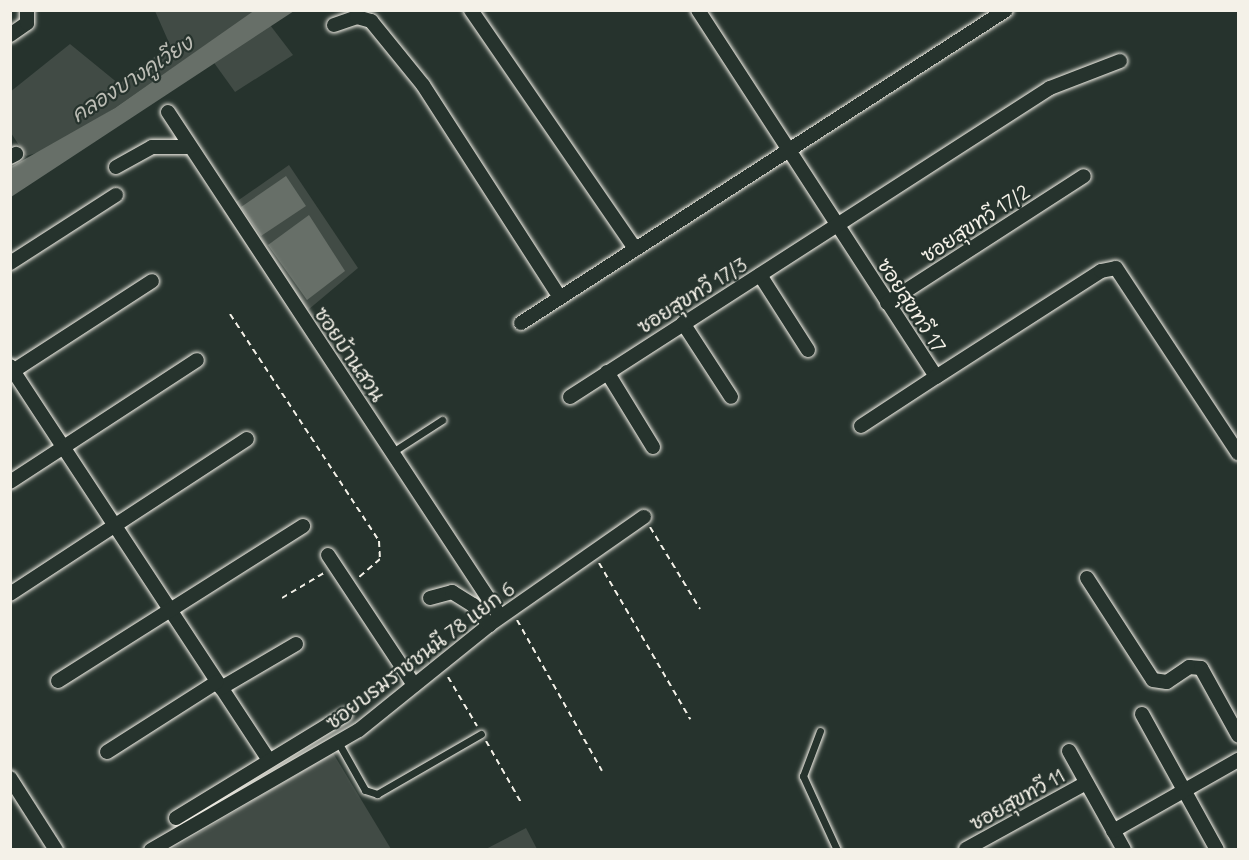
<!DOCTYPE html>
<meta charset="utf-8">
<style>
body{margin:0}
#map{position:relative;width:1249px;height:860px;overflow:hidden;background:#26332d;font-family:Delius,"Playpen Sans Thai",sans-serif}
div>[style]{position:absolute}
.green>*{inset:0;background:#414b45}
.water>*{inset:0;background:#676f68}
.path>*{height:2px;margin-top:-1px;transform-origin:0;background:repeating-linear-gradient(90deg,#f4f1e8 0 6px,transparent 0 10.5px)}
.roads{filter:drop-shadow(0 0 2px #f4f1e8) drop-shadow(0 0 2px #f4f1e8)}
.lane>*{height:7px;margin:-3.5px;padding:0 3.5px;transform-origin:3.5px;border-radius:3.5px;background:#26332d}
.street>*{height:14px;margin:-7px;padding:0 7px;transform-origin:7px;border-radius:7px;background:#26332d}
span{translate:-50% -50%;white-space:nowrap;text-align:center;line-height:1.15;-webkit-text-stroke:4.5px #26332d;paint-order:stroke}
.street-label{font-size:20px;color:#f4f1e8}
.water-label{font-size:21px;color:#bcbdb5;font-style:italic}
.frame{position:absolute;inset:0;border:12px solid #f4f1e8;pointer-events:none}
</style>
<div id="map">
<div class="green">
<i style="clip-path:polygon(155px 11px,255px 11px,115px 108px,47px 150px,26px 156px,11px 133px,10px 92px,70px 44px,119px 84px,170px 45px)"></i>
<i style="clip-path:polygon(270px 25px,293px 55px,235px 92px,212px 60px)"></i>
<i style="clip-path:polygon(289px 165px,358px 268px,296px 320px,223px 211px)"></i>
<i style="clip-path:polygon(333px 753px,391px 849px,172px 849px)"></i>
<i style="clip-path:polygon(526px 828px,537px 849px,486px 849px)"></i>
</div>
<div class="water">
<i style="clip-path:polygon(255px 10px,294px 11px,11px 197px,11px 167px,115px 108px)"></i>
<i style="clip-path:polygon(286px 176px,306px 206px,261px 236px,241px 207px)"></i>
<i style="clip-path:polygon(309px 215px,345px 271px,307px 300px,268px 245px)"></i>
</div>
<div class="path">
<i style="left:230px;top:314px;width:272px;rotate:56.7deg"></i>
<i style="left:379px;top:541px;width:18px;rotate:87deg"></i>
<i style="left:380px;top:559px;width:28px;rotate:139deg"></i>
<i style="left:650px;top:527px;width:96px;rotate:58.6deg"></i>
<i style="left:599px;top:563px;width:181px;rotate:59.7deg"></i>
<i style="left:282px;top:598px;width:49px;rotate:-30.8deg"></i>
<i style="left:517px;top:620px;width:173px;rotate:60.6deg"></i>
<i style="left:448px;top:677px;width:57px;rotate:59.4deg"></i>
<i style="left:486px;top:741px;width:73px;rotate:60.3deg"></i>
</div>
<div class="roads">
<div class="lane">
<i style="left:391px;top:453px;width:61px;rotate:-32.9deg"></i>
<i style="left:820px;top:731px;width:48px;rotate:110.7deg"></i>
<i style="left:803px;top:776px;width:81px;rotate:65.3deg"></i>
<i style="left:338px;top:742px;width:55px;rotate:60.6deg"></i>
<i style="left:365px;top:790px;width:13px;rotate:18deg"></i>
<i style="left:377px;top:794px;width:120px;rotate:-30deg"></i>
</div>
<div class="street">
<i style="left:471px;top:10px;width:290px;rotate:55.5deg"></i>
<i style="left:698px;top:10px;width:437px;rotate:57deg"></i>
<i style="left:936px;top:377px;width:196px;rotate:-32.7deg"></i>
<i style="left:1101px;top:271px;width:15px;rotate:-11deg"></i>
<i style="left:1116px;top:268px;width:222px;rotate:56.6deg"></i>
<i style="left:334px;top:25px;width:24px;rotate:-19deg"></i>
<i style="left:357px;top:17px;width:15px;rotate:16deg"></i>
<i style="left:371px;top:21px;width:82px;rotate:50.9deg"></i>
<i style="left:423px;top:85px;width:251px;rotate:57.2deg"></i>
<i style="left:10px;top:35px;width:21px;rotate:-35deg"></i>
<i style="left:27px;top:23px;width:13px;rotate:-90deg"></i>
<i style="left:168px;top:112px;width:604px;rotate:56.63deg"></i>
<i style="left:10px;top:157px;width:7px;rotate:-27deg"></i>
<i style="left:116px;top:167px;width:41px;rotate:-29.1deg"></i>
<i style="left:152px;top:147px;width:38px"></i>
<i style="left:10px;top:263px;width:126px;rotate:-32.7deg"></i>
<i style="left:760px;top:275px;width:89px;rotate:57.4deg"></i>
<i style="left:887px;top:303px;width:234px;rotate:-32.8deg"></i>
<i style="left:521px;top:323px;width:577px;rotate:-32.84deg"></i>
<i style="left:683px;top:323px;width:88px;rotate:57deg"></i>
<i style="left:10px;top:366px;width:472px;rotate:56.7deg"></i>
<i style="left:607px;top:372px;width:88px;rotate:58.5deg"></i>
<i style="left:10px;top:373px;width:169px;rotate:-32.9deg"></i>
<i style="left:570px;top:397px;width:571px;rotate:-32.77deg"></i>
<i style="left:1050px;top:88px;width:75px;rotate:-21.1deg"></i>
<i style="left:861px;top:426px;width:90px;rotate:-33.2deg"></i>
<i style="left:10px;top:482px;width:223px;rotate:-33.1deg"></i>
<i style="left:328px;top:555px;width:156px;rotate:56.5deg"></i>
<i style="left:1087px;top:578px;width:121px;rotate:57.1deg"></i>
<i style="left:1153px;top:680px;width:14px;rotate:8deg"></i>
<i style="left:1167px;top:682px;width:27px;rotate:-34deg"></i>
<i style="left:1189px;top:667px;width:12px;rotate:5deg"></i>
<i style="left:1201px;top:668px;width:77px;rotate:61.1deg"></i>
<i style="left:10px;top:594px;width:283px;rotate:-33.2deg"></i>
<i style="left:430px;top:598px;width:23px;rotate:-15deg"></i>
<i style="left:452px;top:592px;width:25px;rotate:32deg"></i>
<i style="left:473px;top:605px;width:26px;rotate:51deg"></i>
<i style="left:58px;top:681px;width:290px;rotate:-32.3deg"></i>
<i style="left:221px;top:688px;width:87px;rotate:-30.4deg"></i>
<i style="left:1142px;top:714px;width:155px;rotate:61.1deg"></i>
<i style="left:1069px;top:751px;width:113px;rotate:60.9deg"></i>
<i style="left:107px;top:752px;width:130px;rotate:-32.5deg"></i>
<i style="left:10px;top:778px;width:85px;rotate:57.4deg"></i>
<i style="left:176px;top:818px;width:198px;rotate:-31.4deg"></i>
<i style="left:1113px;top:831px;width:144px;rotate:-29.6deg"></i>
<i style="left:966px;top:849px;width:137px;rotate:-28.8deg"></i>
<i style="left:151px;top:850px;width:240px;rotate:-30deg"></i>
<i style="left:359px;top:730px;width:167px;rotate:-38.9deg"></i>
<i style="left:489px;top:625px;width:189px;rotate:-34.9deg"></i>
</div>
</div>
<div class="street-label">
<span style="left:975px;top:223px;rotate:-33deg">ซอยสุขทวี 17/2</span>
<span style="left:692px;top:295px;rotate:-32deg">ซอยสุขทวี 17/3</span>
<span style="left:912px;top:305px;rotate:57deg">ซอยสุขทวี 17</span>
<span style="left:350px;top:354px;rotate:56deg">ซอยบ้านสวน</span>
<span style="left:420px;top:655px;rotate:-37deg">ซอยบรมราชชนนี 78 แยก 6</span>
<span style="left:1017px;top:799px;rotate:-29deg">ซอยสุขทวี 11</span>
</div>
<div class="water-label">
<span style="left:132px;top:79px;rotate:-33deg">คลองบางคูเวียง</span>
</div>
<div class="frame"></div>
</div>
